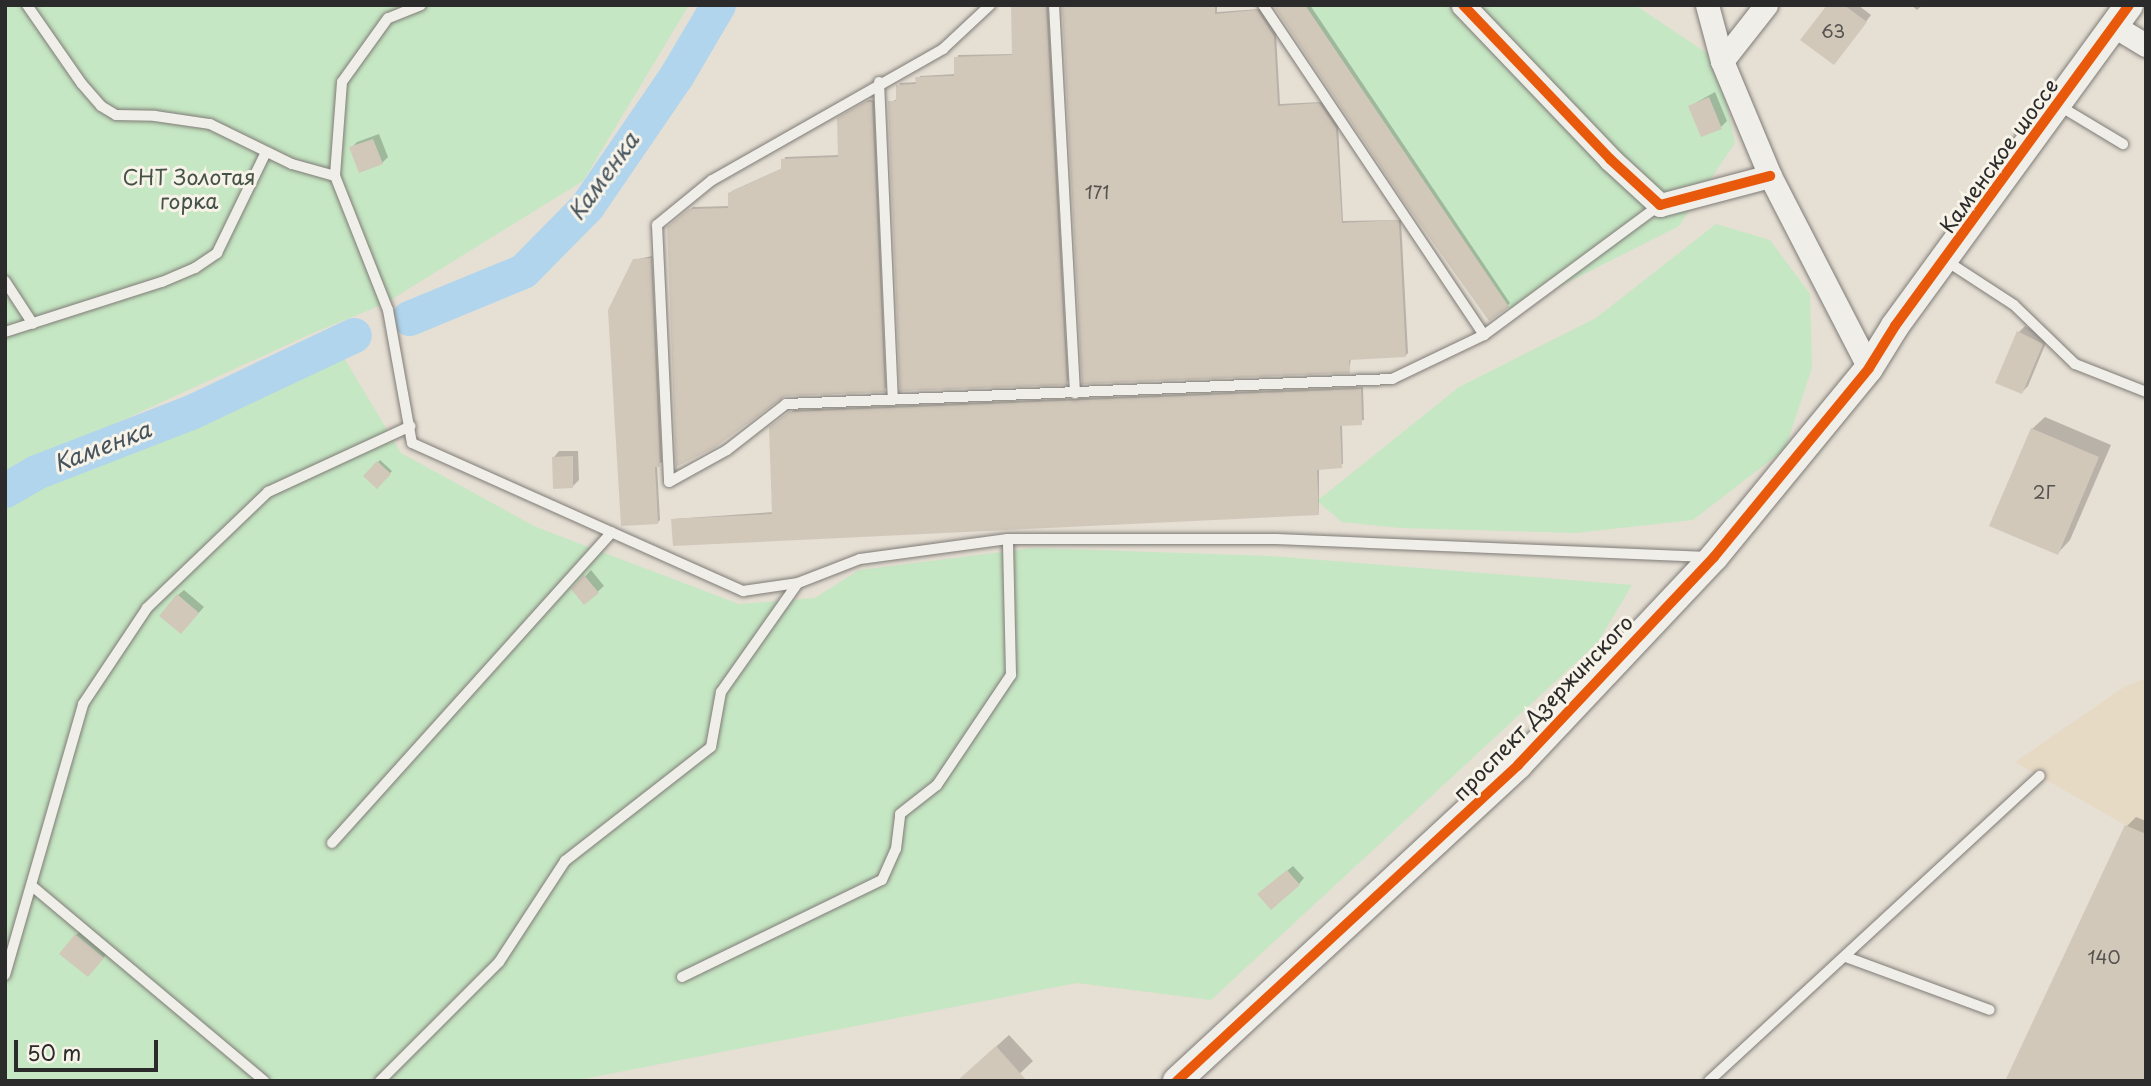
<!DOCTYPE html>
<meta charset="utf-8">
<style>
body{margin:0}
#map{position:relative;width:2151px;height:1086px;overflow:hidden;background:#e6dfd4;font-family:"Playpen Sans",sans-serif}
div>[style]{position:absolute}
.built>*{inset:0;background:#e7dac5}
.green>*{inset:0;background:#c6e7c3}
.shadow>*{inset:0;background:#0003}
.river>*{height:35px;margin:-17.5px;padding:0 17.5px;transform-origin:17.5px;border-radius:17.5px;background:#b0d5ed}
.building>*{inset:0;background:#d2c8ba}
.roads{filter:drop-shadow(0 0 2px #7f7c77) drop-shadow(0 0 2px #7f7c77)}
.service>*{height:10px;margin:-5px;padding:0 5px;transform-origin:5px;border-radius:5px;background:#f0eee9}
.minor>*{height:23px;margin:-11.5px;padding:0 11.5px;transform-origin:11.5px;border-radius:11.5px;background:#f0eee9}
.tertiary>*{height:28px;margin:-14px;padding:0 14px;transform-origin:14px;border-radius:14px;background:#f0eee9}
.cycleway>*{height:10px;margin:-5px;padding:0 5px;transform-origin:5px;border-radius:5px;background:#e8590c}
span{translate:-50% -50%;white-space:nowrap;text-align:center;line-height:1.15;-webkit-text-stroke:6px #f7f3e8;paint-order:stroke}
.number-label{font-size:18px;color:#55524f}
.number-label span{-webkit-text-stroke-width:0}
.street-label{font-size:21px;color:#2b2b2b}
.park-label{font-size:21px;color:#455247}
.water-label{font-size:23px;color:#46545e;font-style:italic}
.frame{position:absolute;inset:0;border:7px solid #2b2b2b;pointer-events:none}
.scale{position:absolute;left:14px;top:1040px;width:144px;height:32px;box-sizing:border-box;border:4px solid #2b2b2b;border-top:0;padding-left:9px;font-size:21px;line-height:24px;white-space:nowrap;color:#2b2b2b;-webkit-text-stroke:5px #f7f3e8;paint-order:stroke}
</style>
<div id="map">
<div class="built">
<i style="clip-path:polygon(2146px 678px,2146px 1081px,2005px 1081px,2125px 825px,2015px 762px,2124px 687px)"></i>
</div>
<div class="green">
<i style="clip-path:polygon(5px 5px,689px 5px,583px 181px,384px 304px,313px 333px,5px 474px)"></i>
<i style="clip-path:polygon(1305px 5px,1635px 5px,1717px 60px,1735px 143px,1679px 226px,1511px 311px)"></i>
<i style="clip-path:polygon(1716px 224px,1770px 240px,1810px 294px,1812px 368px,1785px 449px,1693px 520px,1575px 533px,1399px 528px,1342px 522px,1317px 501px,1459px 387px,1596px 318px)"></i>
<i style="clip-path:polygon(344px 358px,401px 453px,536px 527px,739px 604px,815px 598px,859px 570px,1034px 548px,1271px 556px,1632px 585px,1598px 642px,1211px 1000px,1077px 983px,573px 1081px,5px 1081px,5px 501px,46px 478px,194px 423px)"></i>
</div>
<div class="shadow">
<i style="clip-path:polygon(1012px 5px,1048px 5px,1068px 380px,1066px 383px,890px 102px,898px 99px,900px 83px,918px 82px,920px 76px,956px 74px,958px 55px,1014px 54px)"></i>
<i style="clip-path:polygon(1064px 5px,1217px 5px,1217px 12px,1260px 9px,1276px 33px,1280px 104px,1322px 102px,1338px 125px,1343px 221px,1401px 220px,1408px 353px,1405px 356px,1351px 358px,1349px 371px)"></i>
<i style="clip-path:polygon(1275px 5px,1310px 5px,1510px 303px,1507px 306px)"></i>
<i style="clip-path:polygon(1829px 5px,1858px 5px,1871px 15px,1839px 57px)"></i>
<i style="clip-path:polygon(1911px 5px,1923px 5px,1917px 10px)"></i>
<i style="clip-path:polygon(1715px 92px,1727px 121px,1721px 127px,1690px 106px)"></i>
<i style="clip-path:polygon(869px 100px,874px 100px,886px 388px,784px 395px,672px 225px,693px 207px,730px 206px,732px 191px,783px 168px,785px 157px,840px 155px,841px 116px)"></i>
<i style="clip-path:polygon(379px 134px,388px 157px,382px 163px,351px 148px,357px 142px)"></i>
<i style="clip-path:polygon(652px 256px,662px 462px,657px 465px,660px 520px,657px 523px,634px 260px)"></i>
<i style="clip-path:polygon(2025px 326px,2048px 338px,2028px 386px,2022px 392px,2019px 332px)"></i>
<i style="clip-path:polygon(1363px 387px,1364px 420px,1342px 424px,1343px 464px,1319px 468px,1319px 513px,673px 519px,774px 512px,771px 428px,794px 410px)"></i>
<i style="clip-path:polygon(2045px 417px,2111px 445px,2070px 540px,2058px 553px,2032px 429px)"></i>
<i style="clip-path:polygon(559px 451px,578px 451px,579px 480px,573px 486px,554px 457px)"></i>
<i style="clip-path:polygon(380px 460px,392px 471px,377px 487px,366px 476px)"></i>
<i style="clip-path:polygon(591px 570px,604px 586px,585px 603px,574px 589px)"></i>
<i style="clip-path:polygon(184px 590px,204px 607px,187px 626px,178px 595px)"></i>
<i style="clip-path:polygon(2136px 817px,2146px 821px,2146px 1081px,2127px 826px)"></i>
<i style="clip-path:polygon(1293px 866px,1304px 878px,1299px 884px,1266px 888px)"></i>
<i style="clip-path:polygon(82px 930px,109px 951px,94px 969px,76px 935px)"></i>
<i style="clip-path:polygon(1009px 1035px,1033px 1061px,1012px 1081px,958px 1081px)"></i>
</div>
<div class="river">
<i style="left:409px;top:318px;width:123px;rotate:-22.4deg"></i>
<i style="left:523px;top:271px;width:91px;rotate:-45.4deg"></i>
<i style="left:587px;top:206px;width:158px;rotate:-55.6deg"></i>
<i style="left:676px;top:76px;width:82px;rotate:-59.4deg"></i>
<i style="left:5px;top:490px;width:36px;rotate:-30deg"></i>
<i style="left:36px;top:472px;width:166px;rotate:-21.2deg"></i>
<i style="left:191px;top:412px;width:180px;rotate:-25.3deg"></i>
</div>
<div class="building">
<i style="clip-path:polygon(1011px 5px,1046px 5px,1067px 385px,900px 391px,888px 101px,896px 101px,896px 85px,916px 84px,915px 77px,954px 76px,954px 57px,1012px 55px)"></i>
<i style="clip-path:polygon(1062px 5px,1215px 5px,1215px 14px,1257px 10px,1274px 36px,1278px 106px,1319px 103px,1336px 128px,1342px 223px,1398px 220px,1399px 223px,1406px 357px,1349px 360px,1350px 373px,1082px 384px)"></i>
<i style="clip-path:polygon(1273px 5px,1305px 5px,1509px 307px,1489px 321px,1407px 206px)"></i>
<i style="clip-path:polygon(1827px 5px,1844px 5px,1867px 22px,1834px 65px,1800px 40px)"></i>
<i style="clip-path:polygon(1709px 97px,1722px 129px,1701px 137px,1688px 106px)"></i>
<i style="clip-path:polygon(865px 102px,872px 102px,885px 392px,785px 396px,714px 448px,676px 467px,667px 227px,689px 209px,728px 208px,728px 193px,781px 169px,781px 159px,838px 157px,837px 118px)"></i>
<i style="clip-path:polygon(373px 139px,383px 164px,359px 173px,349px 147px)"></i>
<i style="clip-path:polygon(651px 258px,660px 467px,655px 467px,658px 524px,621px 526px,608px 310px,633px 259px)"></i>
<i style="clip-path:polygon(2017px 331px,2043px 344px,2022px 394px,1995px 383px)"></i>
<i style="clip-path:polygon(1361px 389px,1362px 425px,1340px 426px,1342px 468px,1317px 470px,1319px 515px,673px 546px,671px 519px,772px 514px,769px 427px,789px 412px)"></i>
<i style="clip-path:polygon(2031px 428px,2099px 457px,2058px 555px,1989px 526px)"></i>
<i style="clip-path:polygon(573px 456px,573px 488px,553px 489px,552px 457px)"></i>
<i style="clip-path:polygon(377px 461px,391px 474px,377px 489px,363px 476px)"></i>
<i style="clip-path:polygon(584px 575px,599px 593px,584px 605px,571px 589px)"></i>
<i style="clip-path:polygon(177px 594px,199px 613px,181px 634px,159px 616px)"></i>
<i style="clip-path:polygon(2125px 825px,2146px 834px,2146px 1081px,2005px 1081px)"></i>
<i style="clip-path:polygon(1287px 870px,1300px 885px,1271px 910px,1257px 894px)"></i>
<i style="clip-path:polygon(75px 934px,104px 958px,88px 977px,59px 954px)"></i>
<i style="clip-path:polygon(996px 1046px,1027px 1081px,957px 1081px)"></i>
</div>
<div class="roads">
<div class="service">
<i style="left:27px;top:5px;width:96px;rotate:55.2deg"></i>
<i style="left:82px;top:84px;width:29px;rotate:49deg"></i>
<i style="left:101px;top:106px;width:17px;rotate:31deg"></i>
<i style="left:116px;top:115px;width:39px;rotate:1deg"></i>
<i style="left:155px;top:116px;width:56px;rotate:8.3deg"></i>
<i style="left:210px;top:124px;width:91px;rotate:26deg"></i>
<i style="left:292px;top:164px;width:45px;rotate:15.6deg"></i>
<i style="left:421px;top:5px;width:35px;rotate:158deg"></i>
<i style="left:388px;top:18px;width:79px;rotate:125.7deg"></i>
<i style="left:342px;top:82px;width:94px;rotate:94.3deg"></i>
<i style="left:335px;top:176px;width:144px;rotate:68.4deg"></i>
<i style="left:388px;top:310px;width:135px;rotate:79.8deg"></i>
<i style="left:412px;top:443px;width:363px;rotate:24.1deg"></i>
<i style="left:743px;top:591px;width:56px;rotate:-8.3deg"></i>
<i style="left:798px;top:583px;width:66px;rotate:-21.2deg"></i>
<i style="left:860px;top:559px;width:149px;rotate:-7.7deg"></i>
<i style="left:1008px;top:539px;width:268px"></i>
<i style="left:1276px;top:539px;width:432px;rotate:2.4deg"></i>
<i style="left:990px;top:5px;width:64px;rotate:136.9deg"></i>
<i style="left:943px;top:49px;width:266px;rotate:150.4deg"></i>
<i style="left:712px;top:180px;width:71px;rotate:140.7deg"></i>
<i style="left:657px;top:225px;width:257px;rotate:87.3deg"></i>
<i style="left:669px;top:482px;width:66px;rotate:-28.9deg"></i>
<i style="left:727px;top:450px;width:75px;rotate:-37.9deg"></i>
<i style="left:786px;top:404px;width:607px;rotate:-2.36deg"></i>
<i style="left:1392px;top:379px;width:102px;rotate:-25.6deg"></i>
<i style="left:1484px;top:335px;width:397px;rotate:-123.8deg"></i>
<i style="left:1054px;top:5px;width:389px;rotate:86.9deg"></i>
<i style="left:879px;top:82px;width:318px;rotate:87.5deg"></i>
<i style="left:2058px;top:105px;width:76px;rotate:31deg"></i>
<i style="left:1945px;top:260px;width:82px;rotate:33.1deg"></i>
<i style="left:2014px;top:305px;width:85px;rotate:44deg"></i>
<i style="left:2075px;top:364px;width:76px;rotate:21.5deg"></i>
<i style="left:5px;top:281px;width:51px;rotate:56.9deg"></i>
<i style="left:5px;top:332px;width:165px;rotate:-17.7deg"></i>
<i style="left:162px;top:282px;width:36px;rotate:-23deg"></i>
<i style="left:195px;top:268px;width:27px;rotate:-34deg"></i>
<i style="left:217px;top:253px;width:112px;rotate:-64.1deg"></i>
<i style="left:1484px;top:335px;width:219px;rotate:-36.5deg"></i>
<i style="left:332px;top:843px;width:418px;rotate:-48deg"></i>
<i style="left:32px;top:886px;width:303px;rotate:40deg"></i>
<i style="left:1846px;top:957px;width:153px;rotate:20.2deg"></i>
<i style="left:5px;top:975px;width:282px;rotate:-73.9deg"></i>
<i style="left:83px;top:704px;width:115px;rotate:-56.3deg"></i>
<i style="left:147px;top:608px;width:168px;rotate:-43.8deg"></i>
<i style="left:268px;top:492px;width:157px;rotate:-24.8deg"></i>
<i style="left:682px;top:977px;width:222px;rotate:-25.9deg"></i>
<i style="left:882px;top:880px;width:34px;rotate:-66deg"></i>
<i style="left:896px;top:849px;width:35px;rotate:-83deg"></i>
<i style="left:900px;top:814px;width:47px;rotate:-38.1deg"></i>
<i style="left:937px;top:785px;width:133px;rotate:-56.1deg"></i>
<i style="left:1011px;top:675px;width:136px;rotate:-91.3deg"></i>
<i style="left:380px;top:1081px;width:168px;rotate:-45deg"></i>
<i style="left:499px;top:962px;width:121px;rotate:-56.8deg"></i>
<i style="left:565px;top:861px;width:185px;rotate:-38deg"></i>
<i style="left:711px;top:747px;width:56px;rotate:-79.7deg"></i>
<i style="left:721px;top:692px;width:133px;rotate:-54.8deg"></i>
<i style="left:1709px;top:1081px;width:450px;rotate:-42.7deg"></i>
</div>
<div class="minor">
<i style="left:1463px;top:5px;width:213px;rotate:46.3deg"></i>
<i style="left:1610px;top:159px;width:68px;rotate:42.6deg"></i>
<i style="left:1660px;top:205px;width:114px;rotate:-14.8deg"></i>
<i style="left:1707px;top:5px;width:58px;rotate:75deg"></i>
<i style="left:1722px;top:61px;width:125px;rotate:67.3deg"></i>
<i style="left:1770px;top:176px;width:216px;rotate:62.7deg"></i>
<i style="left:2114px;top:26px;width:37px;rotate:31deg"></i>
<i style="left:1722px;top:61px;width:71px;rotate:-51.8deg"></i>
</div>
<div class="tertiary">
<i style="left:1177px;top:1081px;width:465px;rotate:-42.8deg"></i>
<i style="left:1518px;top:765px;width:286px;rotate:-46.7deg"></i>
<i style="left:1714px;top:557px;width:244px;rotate:-50.6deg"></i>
<i style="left:1869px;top:368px;width:49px;rotate:-58.2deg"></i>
<i style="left:1895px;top:326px;width:397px;rotate:-53.9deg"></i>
</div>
</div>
<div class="cycleway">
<i style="left:1463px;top:5px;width:213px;rotate:46.3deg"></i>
<i style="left:1610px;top:159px;width:68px;rotate:42.6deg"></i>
<i style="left:1660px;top:205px;width:114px;rotate:-14.8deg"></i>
<i style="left:1177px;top:1081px;width:465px;rotate:-42.8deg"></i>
<i style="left:1518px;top:765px;width:286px;rotate:-46.7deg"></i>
<i style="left:1714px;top:557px;width:244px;rotate:-50.6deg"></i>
<i style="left:1869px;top:368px;width:49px;rotate:-58.2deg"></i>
<i style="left:1895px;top:326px;width:397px;rotate:-53.9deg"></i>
</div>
<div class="number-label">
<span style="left:1833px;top:31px">63</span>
<span style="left:1097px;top:192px">171</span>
<span style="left:2044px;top:492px">2Г</span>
<span style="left:2104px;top:957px">140</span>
</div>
<div class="street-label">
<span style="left:1998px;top:155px;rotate:-54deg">Каменское шоссе</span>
<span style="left:1542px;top:707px;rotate:-46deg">проспект Дзержинского</span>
</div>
<div class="park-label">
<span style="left:189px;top:188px">СНТ Золотая<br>горка</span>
</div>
<div class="water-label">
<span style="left:603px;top:176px;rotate:-54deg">Каменка</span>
<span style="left:102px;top:446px;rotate:-21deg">Каменка</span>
</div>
<div class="frame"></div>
<div class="scale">50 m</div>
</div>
